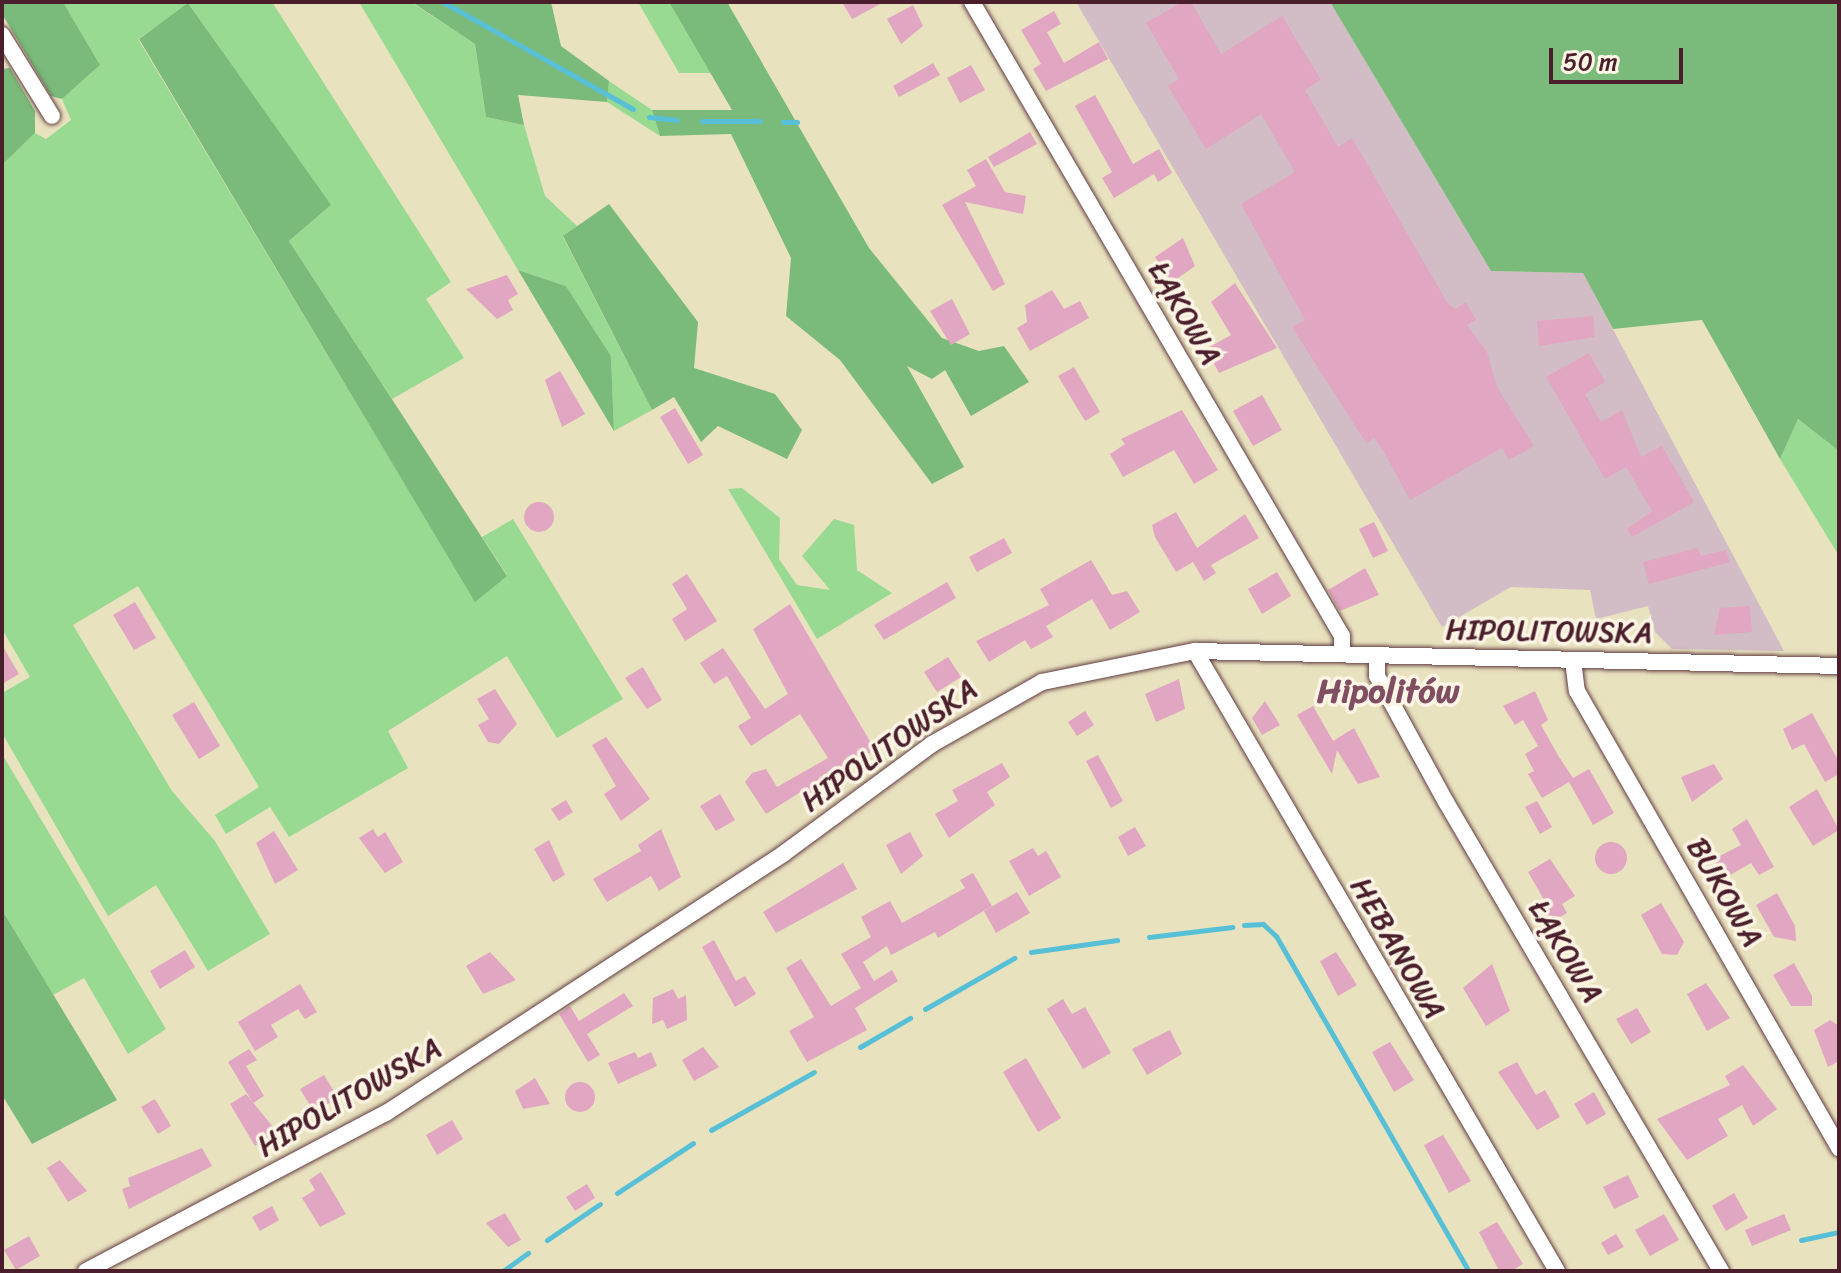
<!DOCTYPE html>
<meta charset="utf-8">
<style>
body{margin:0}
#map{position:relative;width:1841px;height:1273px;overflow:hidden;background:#e9e2bf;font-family:Sriracha,sans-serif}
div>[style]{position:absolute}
.industrial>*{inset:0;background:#d2bdc6}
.green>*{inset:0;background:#98da91}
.forest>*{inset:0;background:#7aba7b}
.stream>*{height:5px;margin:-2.5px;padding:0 2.5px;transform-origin:2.5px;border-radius:2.5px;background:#58c0d6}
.building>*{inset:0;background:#e1a6c1}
.round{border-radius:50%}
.roads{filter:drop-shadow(0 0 2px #623c41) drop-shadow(0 0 2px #623c41)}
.minor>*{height:16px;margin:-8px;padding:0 8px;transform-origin:8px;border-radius:8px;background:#fff}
span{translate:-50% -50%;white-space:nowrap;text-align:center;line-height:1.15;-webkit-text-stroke:7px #fcf5e5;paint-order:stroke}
.street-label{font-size:30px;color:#4a1f2b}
.quarter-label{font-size:34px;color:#7f4e60;font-weight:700}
.frame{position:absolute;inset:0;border:4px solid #4a1f2b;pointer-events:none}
.scale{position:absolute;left:1549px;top:48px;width:134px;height:36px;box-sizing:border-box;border:4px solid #4a1f2b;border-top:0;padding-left:10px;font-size:24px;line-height:28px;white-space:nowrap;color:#4a1f2b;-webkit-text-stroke:6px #fcf5e5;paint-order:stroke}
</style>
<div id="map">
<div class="industrial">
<i style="clip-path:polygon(1076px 2px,1330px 2px,1491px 271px,1583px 273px,1784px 651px,1672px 649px,1655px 632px,1648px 606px,1596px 619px,1590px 590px,1511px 587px,1442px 627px)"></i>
</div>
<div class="green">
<i style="clip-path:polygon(63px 2px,272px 2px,451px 282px,426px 299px,464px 358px,392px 399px,289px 241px,330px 206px,189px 4px,138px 39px,475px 601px,507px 575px,482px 537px,513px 519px,623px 699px,557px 738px,507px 656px,388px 731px,408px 768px,289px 837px,270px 807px,226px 834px,215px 815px,259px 787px,138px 586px,73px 625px,172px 791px,215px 841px,270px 934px,208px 971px,156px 885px,108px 916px,2px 733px,2px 693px,30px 677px,2px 629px,2px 165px,35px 133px,46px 139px,71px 120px,62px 99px,100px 65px)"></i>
<i style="clip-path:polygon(359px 2px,411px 2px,475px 44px,486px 117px,524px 125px,545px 196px,577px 226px,563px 237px,652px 410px,614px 431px,611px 356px,566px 286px,518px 270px)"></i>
<i style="clip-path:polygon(638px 2px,669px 2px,711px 73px,679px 73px)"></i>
<i style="clip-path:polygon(609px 81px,652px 110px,660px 136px,607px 102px)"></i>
<i style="clip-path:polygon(1798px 419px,1839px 451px,1839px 556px,1780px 459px)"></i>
<i style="clip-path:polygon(742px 488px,780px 518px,779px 559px,797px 585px,830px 590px,802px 556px,834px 519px,854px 525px,857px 570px,892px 593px,817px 639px,728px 489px)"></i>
<i style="clip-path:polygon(2px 754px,166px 1029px,128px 1054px,84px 978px,53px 995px,2px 910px)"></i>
</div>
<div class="forest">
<i style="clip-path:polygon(2px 2px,63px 2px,100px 65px,62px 99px,51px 96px,2px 14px)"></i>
<i style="clip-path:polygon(412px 2px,551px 2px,561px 46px,609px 81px,607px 102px,518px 95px,524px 125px,486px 117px,475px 44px)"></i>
<i style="clip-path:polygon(669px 2px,727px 2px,869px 248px,942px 338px,979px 351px,1004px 346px,1029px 382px,971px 416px,945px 370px,932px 379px,907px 366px,964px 467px,932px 484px,840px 360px,786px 316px,791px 258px,731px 134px,660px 136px,652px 110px,732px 110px)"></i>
<i style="clip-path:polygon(1330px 2px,1839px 2px,1839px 451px,1798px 419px,1780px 459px,1702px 320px,1613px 329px,1583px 273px,1491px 271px)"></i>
<i style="clip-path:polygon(188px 3px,331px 205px,289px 241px,507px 576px,475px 602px,139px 39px)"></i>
<i style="clip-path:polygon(10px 68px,35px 111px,35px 133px,2px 165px,2px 69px)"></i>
<i style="clip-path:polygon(609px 204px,698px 322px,694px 368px,775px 394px,802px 430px,787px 459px,718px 426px,701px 442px,674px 397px,652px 410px,563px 236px)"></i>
<i style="clip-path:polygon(518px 270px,566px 286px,611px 356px,614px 431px)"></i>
<i style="clip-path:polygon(2px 910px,117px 1100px,32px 1144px,2px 1095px)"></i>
</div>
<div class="stream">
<i style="left:443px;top:2px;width:218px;rotate:29.4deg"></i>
<i style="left:649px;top:117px;width:28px;rotate:6deg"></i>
<i style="left:702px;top:121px;width:58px"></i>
<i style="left:783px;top:122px;width:14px"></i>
<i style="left:1244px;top:925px;width:19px;rotate:-3deg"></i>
<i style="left:1263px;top:924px;width:18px;rotate:43deg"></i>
<i style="left:1276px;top:936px;width:387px;rotate:60.1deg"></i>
<i style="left:1149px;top:937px;width:84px;rotate:-6.9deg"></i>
<i style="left:1031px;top:952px;width:87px;rotate:-7.9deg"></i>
<i style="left:925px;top:1009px;width:103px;rotate:-29.8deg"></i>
<i style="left:860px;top:1047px;width:58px;rotate:-30.1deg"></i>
<i style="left:711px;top:1130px;width:118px;rotate:-29.4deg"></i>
<i style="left:617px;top:1193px;width:91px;rotate:-33.3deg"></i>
<i style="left:547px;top:1240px;width:64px;rotate:-34.2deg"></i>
<i style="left:1801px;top:1240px;width:39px;rotate:-12deg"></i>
<i style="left:503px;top:1271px;width:31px;rotate:-36deg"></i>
</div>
<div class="building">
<i style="clip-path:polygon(842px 2px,884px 2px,852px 19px)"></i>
<i style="clip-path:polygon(1182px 2px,1191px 2px,1221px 54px,1282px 16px,1321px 80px,1305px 90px,1338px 147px,1352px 138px,1447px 302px,1455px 309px,1466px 302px,1476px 320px,1467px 325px,1487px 352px,1497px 387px,1534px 446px,1509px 460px,1502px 448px,1410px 500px,1384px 452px,1374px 438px,1366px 443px,1292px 327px,1305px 320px,1241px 204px,1295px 172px,1261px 114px,1206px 149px,1168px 86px,1179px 79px,1146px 23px)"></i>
<i style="clip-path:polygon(913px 5px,923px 26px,901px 44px,887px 19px)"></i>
<i style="clip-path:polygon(1054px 11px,1061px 24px,1047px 32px,1064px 63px,1099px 42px,1108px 59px,1046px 91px,1033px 69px,1041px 64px,1021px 30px)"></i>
<i style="clip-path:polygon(933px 63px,940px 75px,899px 97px,893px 86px)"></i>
<i style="clip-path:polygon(971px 65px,985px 90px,960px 103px,947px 78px)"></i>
<i style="clip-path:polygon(1095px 95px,1133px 164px,1159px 149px,1172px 173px,1158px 182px,1154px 174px,1114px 198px,1102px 178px,1112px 172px,1075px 106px)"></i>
<i style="clip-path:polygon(1030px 132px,1037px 144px,994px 167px,988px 157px)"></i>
<i style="clip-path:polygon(986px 159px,1005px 192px,1026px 196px,1023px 214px,965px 202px,1005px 284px,993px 291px,942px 205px,976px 186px,967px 170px)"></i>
<i style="clip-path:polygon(1183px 238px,1195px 266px,1171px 283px,1155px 257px)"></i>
<i style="clip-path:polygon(507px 275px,518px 294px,508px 300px,513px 310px,497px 319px,466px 289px)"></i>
<i style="clip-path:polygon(1235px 283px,1277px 348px,1219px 373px,1206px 349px,1231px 335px,1211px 302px)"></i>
<i style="clip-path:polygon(1052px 290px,1064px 309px,1080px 301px,1089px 318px,1030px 351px,1017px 328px,1027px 322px,1025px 305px)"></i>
<i style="clip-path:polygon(952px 299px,970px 334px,951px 345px,930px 311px)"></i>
<i style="clip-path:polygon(1593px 316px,1595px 337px,1539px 346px,1537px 321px)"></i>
<i style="clip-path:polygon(1589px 353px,1605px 382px,1585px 394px,1601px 422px,1622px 410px,1641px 457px,1662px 446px,1694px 502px,1632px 537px,1627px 529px,1652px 511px,1626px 467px,1605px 479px,1546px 377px)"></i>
<i style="clip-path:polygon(1074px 367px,1100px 412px,1085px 421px,1058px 376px)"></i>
<i style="clip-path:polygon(560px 371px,585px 414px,562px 427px,545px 380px)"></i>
<i style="clip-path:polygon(1262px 395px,1282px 430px,1253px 446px,1233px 411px)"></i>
<i style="clip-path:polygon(675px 408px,703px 455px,688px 464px,660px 417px)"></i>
<i style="clip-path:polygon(1182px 410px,1218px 470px,1194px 484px,1174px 450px,1123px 477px,1110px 454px,1125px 444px,1121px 439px)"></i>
<i class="round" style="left:524px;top:502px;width:30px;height:30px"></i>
<i style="clip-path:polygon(1176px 512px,1197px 548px,1245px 514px,1259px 538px,1211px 565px,1216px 573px,1204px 581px,1193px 562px,1176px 572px,1155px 537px,1152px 525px)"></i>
<i style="clip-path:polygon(1374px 522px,1388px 551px,1373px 558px,1359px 529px)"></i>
<i style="clip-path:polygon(1004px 538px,1012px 553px,977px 572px,969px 557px)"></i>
<i style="clip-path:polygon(1698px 548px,1701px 556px,1726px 550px,1730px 562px,1649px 584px,1643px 562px)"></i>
<i style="clip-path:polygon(1091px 560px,1112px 595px,1127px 591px,1140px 612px,1110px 630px,1092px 599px,1046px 626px,1053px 637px,1031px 649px,1025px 640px,989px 662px,976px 641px,1049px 605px,1040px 589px)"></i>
<i style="clip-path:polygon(1365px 568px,1379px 595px,1340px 611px,1328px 590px)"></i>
<i style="clip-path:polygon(1277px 572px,1291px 596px,1262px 614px,1248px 589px)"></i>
<i style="clip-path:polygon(687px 574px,717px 621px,685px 641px,672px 619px,687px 609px,672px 584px)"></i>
<i style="clip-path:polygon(947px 582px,956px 598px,884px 640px,874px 625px)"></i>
<i style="clip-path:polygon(135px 602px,156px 638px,134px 650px,113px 615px)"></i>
<i style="clip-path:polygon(790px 604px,875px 750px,816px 783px,821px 791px,807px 799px,802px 791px,766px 814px,745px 782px,752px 773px,766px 769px,777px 787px,828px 758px,800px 714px,751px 746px,738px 726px,751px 718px,727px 676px,714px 684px,700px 663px,723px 648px,765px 709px,788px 694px,753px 629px)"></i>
<i style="clip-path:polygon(1750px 606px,1752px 632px,1714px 635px,1720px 608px)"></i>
<i style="clip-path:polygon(2px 645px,19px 674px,2px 684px)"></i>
<i style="clip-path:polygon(948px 657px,961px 677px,937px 692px,924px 672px)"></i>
<i style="clip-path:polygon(643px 667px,662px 700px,647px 709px,625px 678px)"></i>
<i style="clip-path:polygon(1179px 679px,1185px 709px,1156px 722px,1145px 694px)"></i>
<i style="clip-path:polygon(495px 689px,517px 724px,499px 744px,488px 742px,478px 725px,489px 719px,477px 699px)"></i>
<i style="clip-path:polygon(1535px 691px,1548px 720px,1541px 725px,1559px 757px,1573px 778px,1589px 769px,1614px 813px,1593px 825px,1569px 782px,1542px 798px,1528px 774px,1534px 771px,1525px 754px,1538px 746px,1523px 720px,1515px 725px,1503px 706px)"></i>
<i style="clip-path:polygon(1265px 701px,1280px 725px,1262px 735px,1252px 718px)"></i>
<i style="clip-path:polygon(194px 702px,220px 746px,199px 759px,172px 715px)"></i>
<i style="clip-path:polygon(1313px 706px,1333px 741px,1354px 728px,1380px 777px,1358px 784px,1337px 750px,1332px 774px,1297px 715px)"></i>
<i style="clip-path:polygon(1085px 711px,1094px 725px,1077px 736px,1068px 722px)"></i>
<i style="clip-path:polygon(1812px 713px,1839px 762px,1839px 774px,1825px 782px,1804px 744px,1792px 750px,1783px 729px)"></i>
<i style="clip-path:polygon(606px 737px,650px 799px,621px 821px,604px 794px,616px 786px,592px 745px)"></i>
<i style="clip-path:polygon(1098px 755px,1123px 801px,1111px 808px,1086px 761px)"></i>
<i style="clip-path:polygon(1002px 763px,1010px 777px,987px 792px,995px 805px,949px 838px,935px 814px,958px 801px,952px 790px)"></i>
<i style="clip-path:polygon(1714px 764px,1723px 779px,1692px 802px,1681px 777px)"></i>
<i style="clip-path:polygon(1817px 789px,1839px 830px,1813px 846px,1789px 807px)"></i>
<i style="clip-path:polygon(720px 794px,735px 820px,716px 831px,700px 806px)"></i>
<i style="clip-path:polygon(566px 800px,573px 812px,559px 821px,551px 809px)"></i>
<i style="clip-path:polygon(1537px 801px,1552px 827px,1540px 834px,1525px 807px)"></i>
<i style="clip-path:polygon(1747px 819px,1774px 867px,1759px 875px,1751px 863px,1725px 878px,1714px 859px,1741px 845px,1732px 829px)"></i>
<i style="clip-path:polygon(1135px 827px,1146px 846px,1128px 856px,1118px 837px)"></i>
<i style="clip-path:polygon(373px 829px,378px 837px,385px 832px,403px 862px,385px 873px,359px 838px)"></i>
<i style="clip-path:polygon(661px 829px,681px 877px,659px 891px,651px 876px,607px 902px,593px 879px,641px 851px,638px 845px)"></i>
<i style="clip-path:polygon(274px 831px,298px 870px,275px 884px,256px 843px)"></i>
<i style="clip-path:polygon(910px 832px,923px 856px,901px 874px,886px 845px)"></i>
<i style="clip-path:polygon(549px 840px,565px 875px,553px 882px,534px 849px)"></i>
<i class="round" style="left:1595px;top:842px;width:32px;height:32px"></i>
<i style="clip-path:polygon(1033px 848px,1038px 856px,1046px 851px,1061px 877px,1029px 896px,1009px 861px)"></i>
<i style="clip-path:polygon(1550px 859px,1575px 896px,1562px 904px,1567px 913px,1548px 924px,1539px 909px,1547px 905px,1528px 872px)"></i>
<i style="clip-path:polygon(843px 863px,857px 889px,776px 933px,763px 912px)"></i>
<i style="clip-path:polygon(973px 873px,992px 906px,938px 938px,935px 932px,891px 955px,887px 946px,863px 962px,874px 981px,892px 970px,898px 981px,855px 1008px,867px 1030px,807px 1062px,789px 1031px,814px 1017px,786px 968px,801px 959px,831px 1006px,861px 988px,841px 954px,871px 937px,861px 917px,890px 901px,902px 923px,965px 888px,960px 880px)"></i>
<i style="clip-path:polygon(1017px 892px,1030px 913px,996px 933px,984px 911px)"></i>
<i style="clip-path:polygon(1777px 893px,1795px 926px,1796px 941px,1774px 937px,1756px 905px)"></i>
<i style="clip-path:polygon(1661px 903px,1684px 942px,1677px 955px,1662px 954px,1641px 915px)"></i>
<i style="clip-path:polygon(714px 940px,736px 981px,745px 976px,756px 994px,735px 1007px,702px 947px)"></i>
<i style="clip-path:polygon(185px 950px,195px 967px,160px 989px,150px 971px)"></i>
<i style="clip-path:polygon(490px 952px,516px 980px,483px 994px,466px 966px)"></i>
<i style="clip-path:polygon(1336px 952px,1357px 985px,1338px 996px,1320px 961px)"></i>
<i style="clip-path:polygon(1794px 963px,1812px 996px,1812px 1006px,1791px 1006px,1773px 975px)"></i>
<i style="clip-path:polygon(1492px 964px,1510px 1011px,1486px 1026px,1463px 988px)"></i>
<i style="clip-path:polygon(1706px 983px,1730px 1018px,1707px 1031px,1687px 994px)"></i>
<i style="clip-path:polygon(300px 984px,317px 1012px,305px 1019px,298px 1009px,271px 1025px,278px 1037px,255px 1051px,238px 1022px)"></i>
<i style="clip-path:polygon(673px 989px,678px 999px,686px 995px,687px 1020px,667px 1029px,663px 1020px,652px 1024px,653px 998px)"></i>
<i style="clip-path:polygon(624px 993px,633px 1006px,587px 1034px,600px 1055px,588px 1062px,559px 1014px,570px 1006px,579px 1021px)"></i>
<i style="clip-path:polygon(1063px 999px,1072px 1014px,1085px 1007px,1111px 1053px,1083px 1069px,1047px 1009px)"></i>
<i style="clip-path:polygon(1637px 1008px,1651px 1032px,1631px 1044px,1616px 1019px)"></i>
<i style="clip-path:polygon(1830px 1020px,1839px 1026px,1839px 1061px,1828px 1067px,1814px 1030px)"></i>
<i style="clip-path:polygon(1170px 1030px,1182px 1054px,1147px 1075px,1132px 1049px)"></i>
<i style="clip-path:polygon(1390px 1042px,1414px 1080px,1394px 1092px,1372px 1052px)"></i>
<i style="clip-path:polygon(703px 1047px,719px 1067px,694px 1081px,682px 1060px)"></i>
<i style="clip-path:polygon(249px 1049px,257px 1060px,246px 1066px,264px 1096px,253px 1103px,228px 1062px)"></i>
<i style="clip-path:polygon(635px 1052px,638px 1058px,651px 1052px,657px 1066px,618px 1084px,608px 1063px)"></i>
<i style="clip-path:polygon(1026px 1058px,1061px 1118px,1038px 1132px,1003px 1072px)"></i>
<i style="clip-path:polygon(1517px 1062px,1536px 1095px,1545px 1090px,1560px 1117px,1537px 1130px,1498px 1072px)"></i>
<i style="clip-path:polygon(1743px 1065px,1777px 1109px,1753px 1126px,1742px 1105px,1718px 1119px,1728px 1136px,1687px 1160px,1657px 1119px,1730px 1085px,1725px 1076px)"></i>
<i style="clip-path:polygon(324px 1075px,338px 1098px,314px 1112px,300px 1089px)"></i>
<i style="clip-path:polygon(535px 1078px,550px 1104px,523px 1109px,515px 1091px)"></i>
<i class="round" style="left:565px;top:1082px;width:30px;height:30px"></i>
<i style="clip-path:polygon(1594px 1092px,1606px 1114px,1587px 1125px,1574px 1104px)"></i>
<i style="clip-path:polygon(246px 1094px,278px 1133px,255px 1146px,230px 1104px)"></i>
<i style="clip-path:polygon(155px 1099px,171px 1126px,158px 1134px,141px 1107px)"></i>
<i style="clip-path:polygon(452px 1120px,463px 1139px,437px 1155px,426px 1135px)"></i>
<i style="clip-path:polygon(1443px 1135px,1471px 1181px,1449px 1193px,1424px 1145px)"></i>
<i style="clip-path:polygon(202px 1148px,212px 1166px,129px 1209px,122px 1189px,130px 1186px,128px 1178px)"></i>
<i style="clip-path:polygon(60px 1160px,87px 1191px,68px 1202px,47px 1168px)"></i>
<i style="clip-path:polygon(321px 1172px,346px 1214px,320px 1227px,302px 1198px,315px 1190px,309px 1180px)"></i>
<i style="clip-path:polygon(1628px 1175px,1639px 1197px,1614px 1209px,1603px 1187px)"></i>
<i style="clip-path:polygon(587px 1184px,595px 1198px,575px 1211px,566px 1197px)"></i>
<i style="clip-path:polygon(1734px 1193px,1748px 1218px,1726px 1231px,1712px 1206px)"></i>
<i style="clip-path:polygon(272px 1206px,279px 1220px,260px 1231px,252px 1217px)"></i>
<i style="clip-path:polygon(505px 1213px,521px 1240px,508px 1247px,486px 1223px)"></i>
<i style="clip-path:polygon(1664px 1214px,1679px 1240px,1650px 1256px,1635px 1230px)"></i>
<i style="clip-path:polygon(1784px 1214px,1791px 1230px,1752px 1246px,1745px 1230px)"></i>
<i style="clip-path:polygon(1497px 1222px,1523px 1264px,1511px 1271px,1499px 1271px,1479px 1232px)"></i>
<i style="clip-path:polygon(1616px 1234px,1624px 1247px,1608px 1255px,1601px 1243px)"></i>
<i style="clip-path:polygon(29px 1236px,40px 1256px,16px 1270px,4px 1250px)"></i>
</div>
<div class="roads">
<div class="minor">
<i style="left:972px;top:2px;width:734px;rotate:59.73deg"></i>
<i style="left:1342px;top:636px;width:18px;rotate:90deg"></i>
<i style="left:2px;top:35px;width:95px;rotate:58.3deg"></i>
<i style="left:1195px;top:651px;width:718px;rotate:59.72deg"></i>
<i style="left:1377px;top:655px;width:21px;rotate:90deg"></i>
<i style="left:1377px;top:676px;width:144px;rotate:61.3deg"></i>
<i style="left:1446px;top:802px;width:544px;rotate:59.61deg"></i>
<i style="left:1573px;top:660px;width:31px;rotate:83deg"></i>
<i style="left:1577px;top:691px;width:527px;rotate:60.17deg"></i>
<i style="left:86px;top:1271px;width:339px;rotate:-27.8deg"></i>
<i style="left:386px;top:1113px;width:474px;rotate:-33.1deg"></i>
<i style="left:783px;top:854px;width:185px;rotate:-36.4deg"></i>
<i style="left:932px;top:744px;width:126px;rotate:-29.4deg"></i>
<i style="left:1042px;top:682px;width:156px;rotate:-11.5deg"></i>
<i style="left:1195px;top:651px;width:644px;rotate:1.33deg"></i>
</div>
</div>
<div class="street-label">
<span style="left:1185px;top:313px;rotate:60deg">ŁĄKOWA</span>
<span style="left:1549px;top:631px;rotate:1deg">HIPOLITOWSKA</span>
<span style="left:889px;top:745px;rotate:-35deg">HIPOLITOWSKA</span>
<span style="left:1725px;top:892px;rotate:60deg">BUKOWA</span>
<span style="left:1398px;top:948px;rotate:60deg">HEBANOWA</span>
<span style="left:1566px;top:951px;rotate:59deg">ŁĄKOWA</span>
<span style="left:349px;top:1097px;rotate:-30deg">HIPOLITOWSKA</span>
</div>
<div class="quarter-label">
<span style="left:1388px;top:692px">Hipolitów</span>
</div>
<div class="frame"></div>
<div class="scale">50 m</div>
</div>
